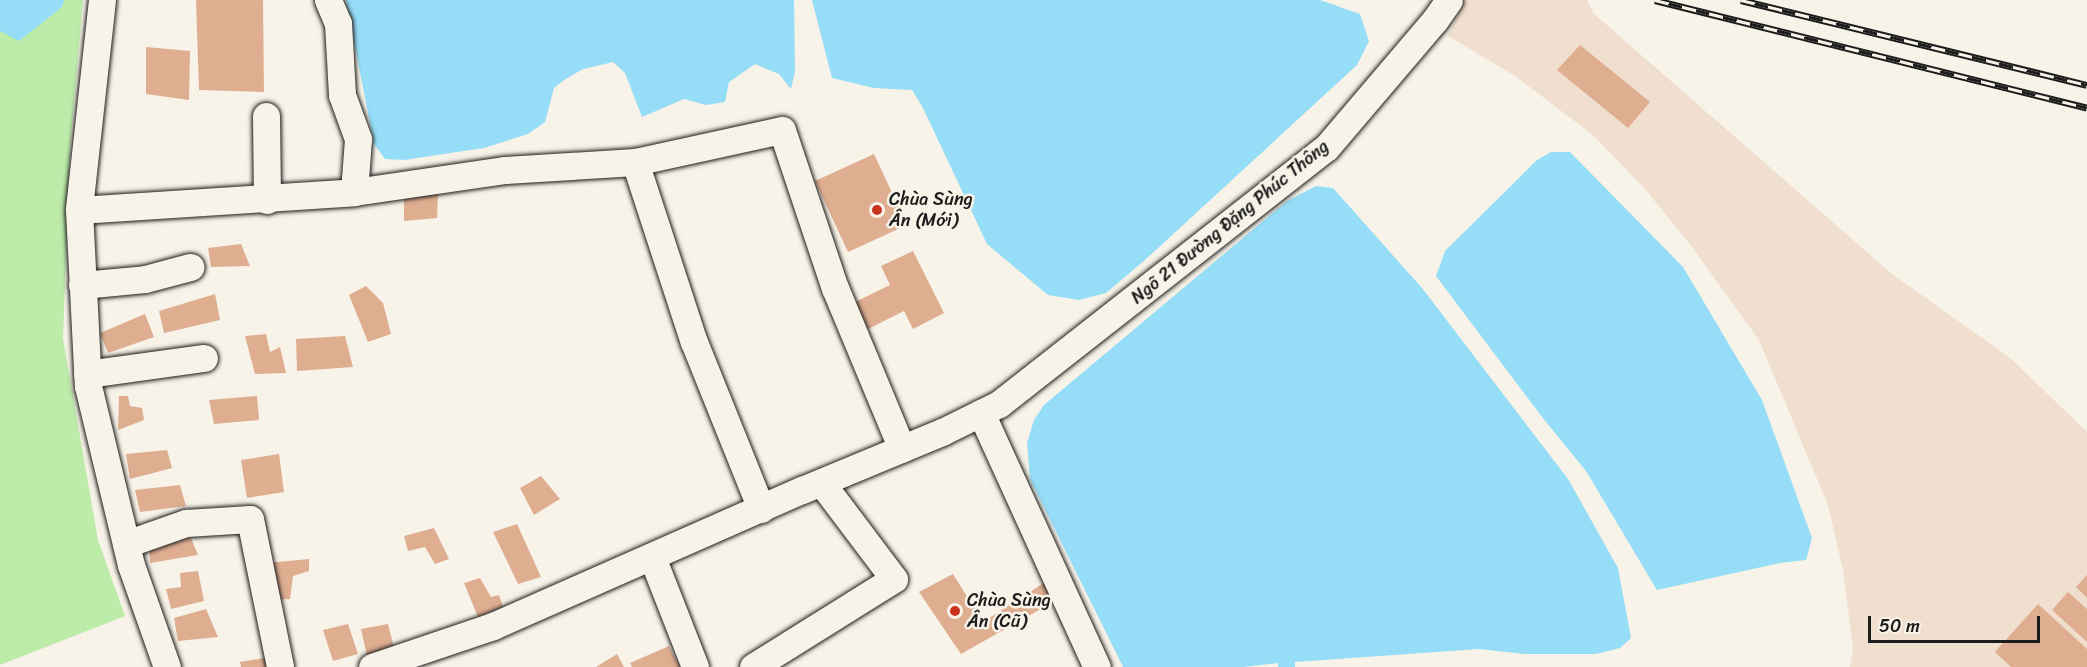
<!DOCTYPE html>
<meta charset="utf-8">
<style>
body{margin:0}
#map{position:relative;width:2087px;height:667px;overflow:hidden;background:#f7f3e8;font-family:Sriracha,sans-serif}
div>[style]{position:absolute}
.built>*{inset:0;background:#f0dece}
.green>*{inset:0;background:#bcebaa}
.water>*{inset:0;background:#96ddf7}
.building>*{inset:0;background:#dfae91}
.roads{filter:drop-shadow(0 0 2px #1c1c1c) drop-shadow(0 0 2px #1c1c1c)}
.minor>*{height:27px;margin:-13.5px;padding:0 13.5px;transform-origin:13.5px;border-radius:13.5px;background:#f7f3e8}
.rail>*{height:7px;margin-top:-3.5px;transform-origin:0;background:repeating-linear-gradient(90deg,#f7f3e8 0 14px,#1c1c1c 0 28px);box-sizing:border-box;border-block:2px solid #1c1c1c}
.dots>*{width:16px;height:16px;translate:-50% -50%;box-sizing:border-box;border:3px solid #f7f3e8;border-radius:50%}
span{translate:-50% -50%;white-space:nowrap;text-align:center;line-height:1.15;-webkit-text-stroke:5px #f7f3e8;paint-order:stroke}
.poi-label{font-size:18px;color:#1c1c1c}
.left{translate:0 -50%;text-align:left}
.street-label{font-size:18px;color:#1c1c1c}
.scale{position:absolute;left:1868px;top:616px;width:172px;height:27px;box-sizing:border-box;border:3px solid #1c1c1c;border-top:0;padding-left:8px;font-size:18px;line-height:21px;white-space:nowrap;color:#1c1c1c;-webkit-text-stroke:4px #f7f3e8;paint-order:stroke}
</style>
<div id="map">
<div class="built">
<i style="clip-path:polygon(1465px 0,1587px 0,1593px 13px,1892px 274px,2009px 357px,2087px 432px,2087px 667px,1850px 667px,1853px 648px,1843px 570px,1828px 505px,1759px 340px,1692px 247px,1645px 189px,1593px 135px,1515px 76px,1448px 36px)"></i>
</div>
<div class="green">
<i style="clip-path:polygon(0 0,83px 0,70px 148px,63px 338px,98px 540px,125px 616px,0 665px)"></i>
</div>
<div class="water">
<i style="clip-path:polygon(0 0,64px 0,62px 7px,19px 41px,0 31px)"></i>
<i style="clip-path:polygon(346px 0,794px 0,795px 71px,791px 89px,779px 74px,755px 64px,729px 82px,725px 102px,706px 105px,684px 99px,642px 117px,625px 73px,613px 62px,583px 69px,564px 80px,554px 88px,545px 122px,528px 134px,484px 148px,404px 160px,385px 159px,374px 144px)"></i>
<i style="clip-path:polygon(812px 0,1320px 0,1360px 14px,1369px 41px,1357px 65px,1145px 260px,1106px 293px,1079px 300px,1048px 295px,987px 244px,922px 106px,912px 90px,874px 88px,832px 78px)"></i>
<i style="clip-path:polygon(1551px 152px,1570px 152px,1683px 267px,1762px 400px,1812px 538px,1806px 560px,1780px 563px,1657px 590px,1586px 471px,1542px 417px,1436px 276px,1445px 251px,1537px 160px)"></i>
<i style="clip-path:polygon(1316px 186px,1333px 188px,1422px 288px,1568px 479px,1618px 568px,1631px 638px,1620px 648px,1596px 654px,1524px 654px,1479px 649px,1295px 662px,1295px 667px,1278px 667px,1278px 663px,1243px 667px,1123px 667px,1030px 479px,1027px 443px,1034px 420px,1044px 405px,1287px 201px)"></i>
</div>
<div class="building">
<i style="clip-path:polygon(196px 0,263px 0,264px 92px,199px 90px)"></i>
<i style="clip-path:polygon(1580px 45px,1650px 102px,1628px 128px,1557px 70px)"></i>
<i style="clip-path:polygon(146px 47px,190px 51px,189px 100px,146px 94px)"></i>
<i style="clip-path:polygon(874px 154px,907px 225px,848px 252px,815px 181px)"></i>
<i style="clip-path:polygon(438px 193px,437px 218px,404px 221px,404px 197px)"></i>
<i style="clip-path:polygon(241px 244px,250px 266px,211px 267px,208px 248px)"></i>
<i style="clip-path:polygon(913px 251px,944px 313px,913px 329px,904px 311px,868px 329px,855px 302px,890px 285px,881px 266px)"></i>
<i style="clip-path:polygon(366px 286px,383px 303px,391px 334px,368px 342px,349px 295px)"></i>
<i style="clip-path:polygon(215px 294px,220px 320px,164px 333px,159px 311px)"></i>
<i style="clip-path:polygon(145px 314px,154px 337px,108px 353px,100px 333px)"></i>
<i style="clip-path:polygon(266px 334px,270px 352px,280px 347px,286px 373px,255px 374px,245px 336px)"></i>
<i style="clip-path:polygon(345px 336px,353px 367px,297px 371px,296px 339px)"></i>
<i style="clip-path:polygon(119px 396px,128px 396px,130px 406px,142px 408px,144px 420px,118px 430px)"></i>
<i style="clip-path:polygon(257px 396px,259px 420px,214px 424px,209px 400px)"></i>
<i style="clip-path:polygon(167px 450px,172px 468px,130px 479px,126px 454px)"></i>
<i style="clip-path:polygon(279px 454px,284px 492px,247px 498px,241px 460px)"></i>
<i style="clip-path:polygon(541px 476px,560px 499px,534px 515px,520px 488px)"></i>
<i style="clip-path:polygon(180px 485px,186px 506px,140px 512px,135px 490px)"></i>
<i style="clip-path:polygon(517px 524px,541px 577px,518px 584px,493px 532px)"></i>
<i style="clip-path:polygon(434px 528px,449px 559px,435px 564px,425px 547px,408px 551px,404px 536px)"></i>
<i style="clip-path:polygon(191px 538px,198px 555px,150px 563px,149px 545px)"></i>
<i style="clip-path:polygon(309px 559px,309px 571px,293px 576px,290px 599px,269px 600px,267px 563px)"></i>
<i style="clip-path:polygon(198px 571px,204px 601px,171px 609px,166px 589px,181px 587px,180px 573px)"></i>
<i style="clip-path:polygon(953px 574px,983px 622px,1047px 581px,1055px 601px,961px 654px,919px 592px)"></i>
<i style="clip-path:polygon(2087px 575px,2087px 598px,2076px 587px)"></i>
<i style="clip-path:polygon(480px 578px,491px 597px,499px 595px,503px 607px,478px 617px,464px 583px)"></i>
<i style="clip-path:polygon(2068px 592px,2087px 609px,2087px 642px,2052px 610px)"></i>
<i style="clip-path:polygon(2038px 604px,2087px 649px,2087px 667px,2011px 667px,1995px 652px)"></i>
<i style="clip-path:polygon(206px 609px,218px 637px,178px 641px,174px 618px)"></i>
<i style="clip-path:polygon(348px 624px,358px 654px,333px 661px,323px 630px)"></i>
<i style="clip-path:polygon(388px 624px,395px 652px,367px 656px,361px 629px)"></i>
<i style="clip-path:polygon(669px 646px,680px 667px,632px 667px,630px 663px)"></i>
<i style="clip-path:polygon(617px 654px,624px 667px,596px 667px)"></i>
<i style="clip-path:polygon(270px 657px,272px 667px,241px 667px,240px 662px)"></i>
</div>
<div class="roads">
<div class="minor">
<i style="left:102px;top:0;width:211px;rotate:96.3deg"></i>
<i style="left:79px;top:210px;width:176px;rotate:87.1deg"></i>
<i style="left:88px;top:386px;width:184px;rotate:76.5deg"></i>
<i style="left:131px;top:565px;width:108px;rotate:70.6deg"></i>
<i style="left:328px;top:0;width:25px;rotate:67deg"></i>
<i style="left:338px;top:23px;width:72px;rotate:86.8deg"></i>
<i style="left:342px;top:95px;width:47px;rotate:70deg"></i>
<i style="left:358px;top:139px;width:53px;rotate:94.3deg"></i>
<i style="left:266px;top:116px;width:84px;rotate:89.3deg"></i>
<i style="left:635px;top:162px;width:189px;rotate:71.9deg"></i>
<i style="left:694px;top:342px;width:180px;rotate:68.1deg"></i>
<i style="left:79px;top:210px;width:276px;rotate:-3.7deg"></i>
<i style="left:354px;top:192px;width:153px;rotate:-8.3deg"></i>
<i style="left:505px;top:170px;width:130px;rotate:-3.5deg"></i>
<i style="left:635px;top:162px;width:150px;rotate:-12.3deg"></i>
<i style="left:782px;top:130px;width:167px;rotate:71.5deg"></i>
<i style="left:835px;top:288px;width:174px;rotate:67.4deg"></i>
<i style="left:82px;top:285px;width:63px;rotate:-5.4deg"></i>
<i style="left:145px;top:279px;width:47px;rotate:-14.9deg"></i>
<i style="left:87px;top:374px;width:118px;rotate:-7.8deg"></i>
<i style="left:981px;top:413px;width:279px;rotate:65.5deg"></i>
<i style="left:126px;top:544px;width:64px;rotate:-19.3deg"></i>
<i style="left:186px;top:523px;width:64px;rotate:-3.6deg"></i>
<i style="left:250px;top:519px;width:151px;rotate:78.5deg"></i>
<i style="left:652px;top:557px;width:118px;rotate:68.6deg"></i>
<i style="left:372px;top:667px;width:128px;rotate:-18.7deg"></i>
<i style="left:493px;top:626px;width:338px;rotate:-23.8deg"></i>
<i style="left:802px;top:490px;width:152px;rotate:-22.5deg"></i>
<i style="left:942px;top:432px;width:64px;rotate:-26.2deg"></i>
<i style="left:999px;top:404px;width:415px;rotate:-38.1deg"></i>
<i style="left:1326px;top:148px;width:168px;rotate:-49.6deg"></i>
<i style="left:1435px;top:20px;width:24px;rotate:-55deg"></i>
<i style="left:753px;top:667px;width:166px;rotate:-32deg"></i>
<i style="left:894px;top:579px;width:121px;rotate:-127deg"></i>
</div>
</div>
<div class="rail">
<i style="left:1655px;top:0;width:445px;rotate:14deg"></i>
<i style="left:1741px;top:0;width:356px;rotate:13.8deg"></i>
</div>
<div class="dots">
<i style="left:877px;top:210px;background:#c8321e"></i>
<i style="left:955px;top:611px;background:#c8321e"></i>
</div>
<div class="poi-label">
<span class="left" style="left:889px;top:210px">Chùa Sùng<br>Ân (Mới)</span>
<span class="left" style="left:967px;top:611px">Chùa Sùng<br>Ân (Cũ)</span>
</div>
<div class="street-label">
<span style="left:1230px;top:222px;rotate:-39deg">Ngõ 21 Đường Đặng Phúc Thông</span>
</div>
<div class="scale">50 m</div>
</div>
